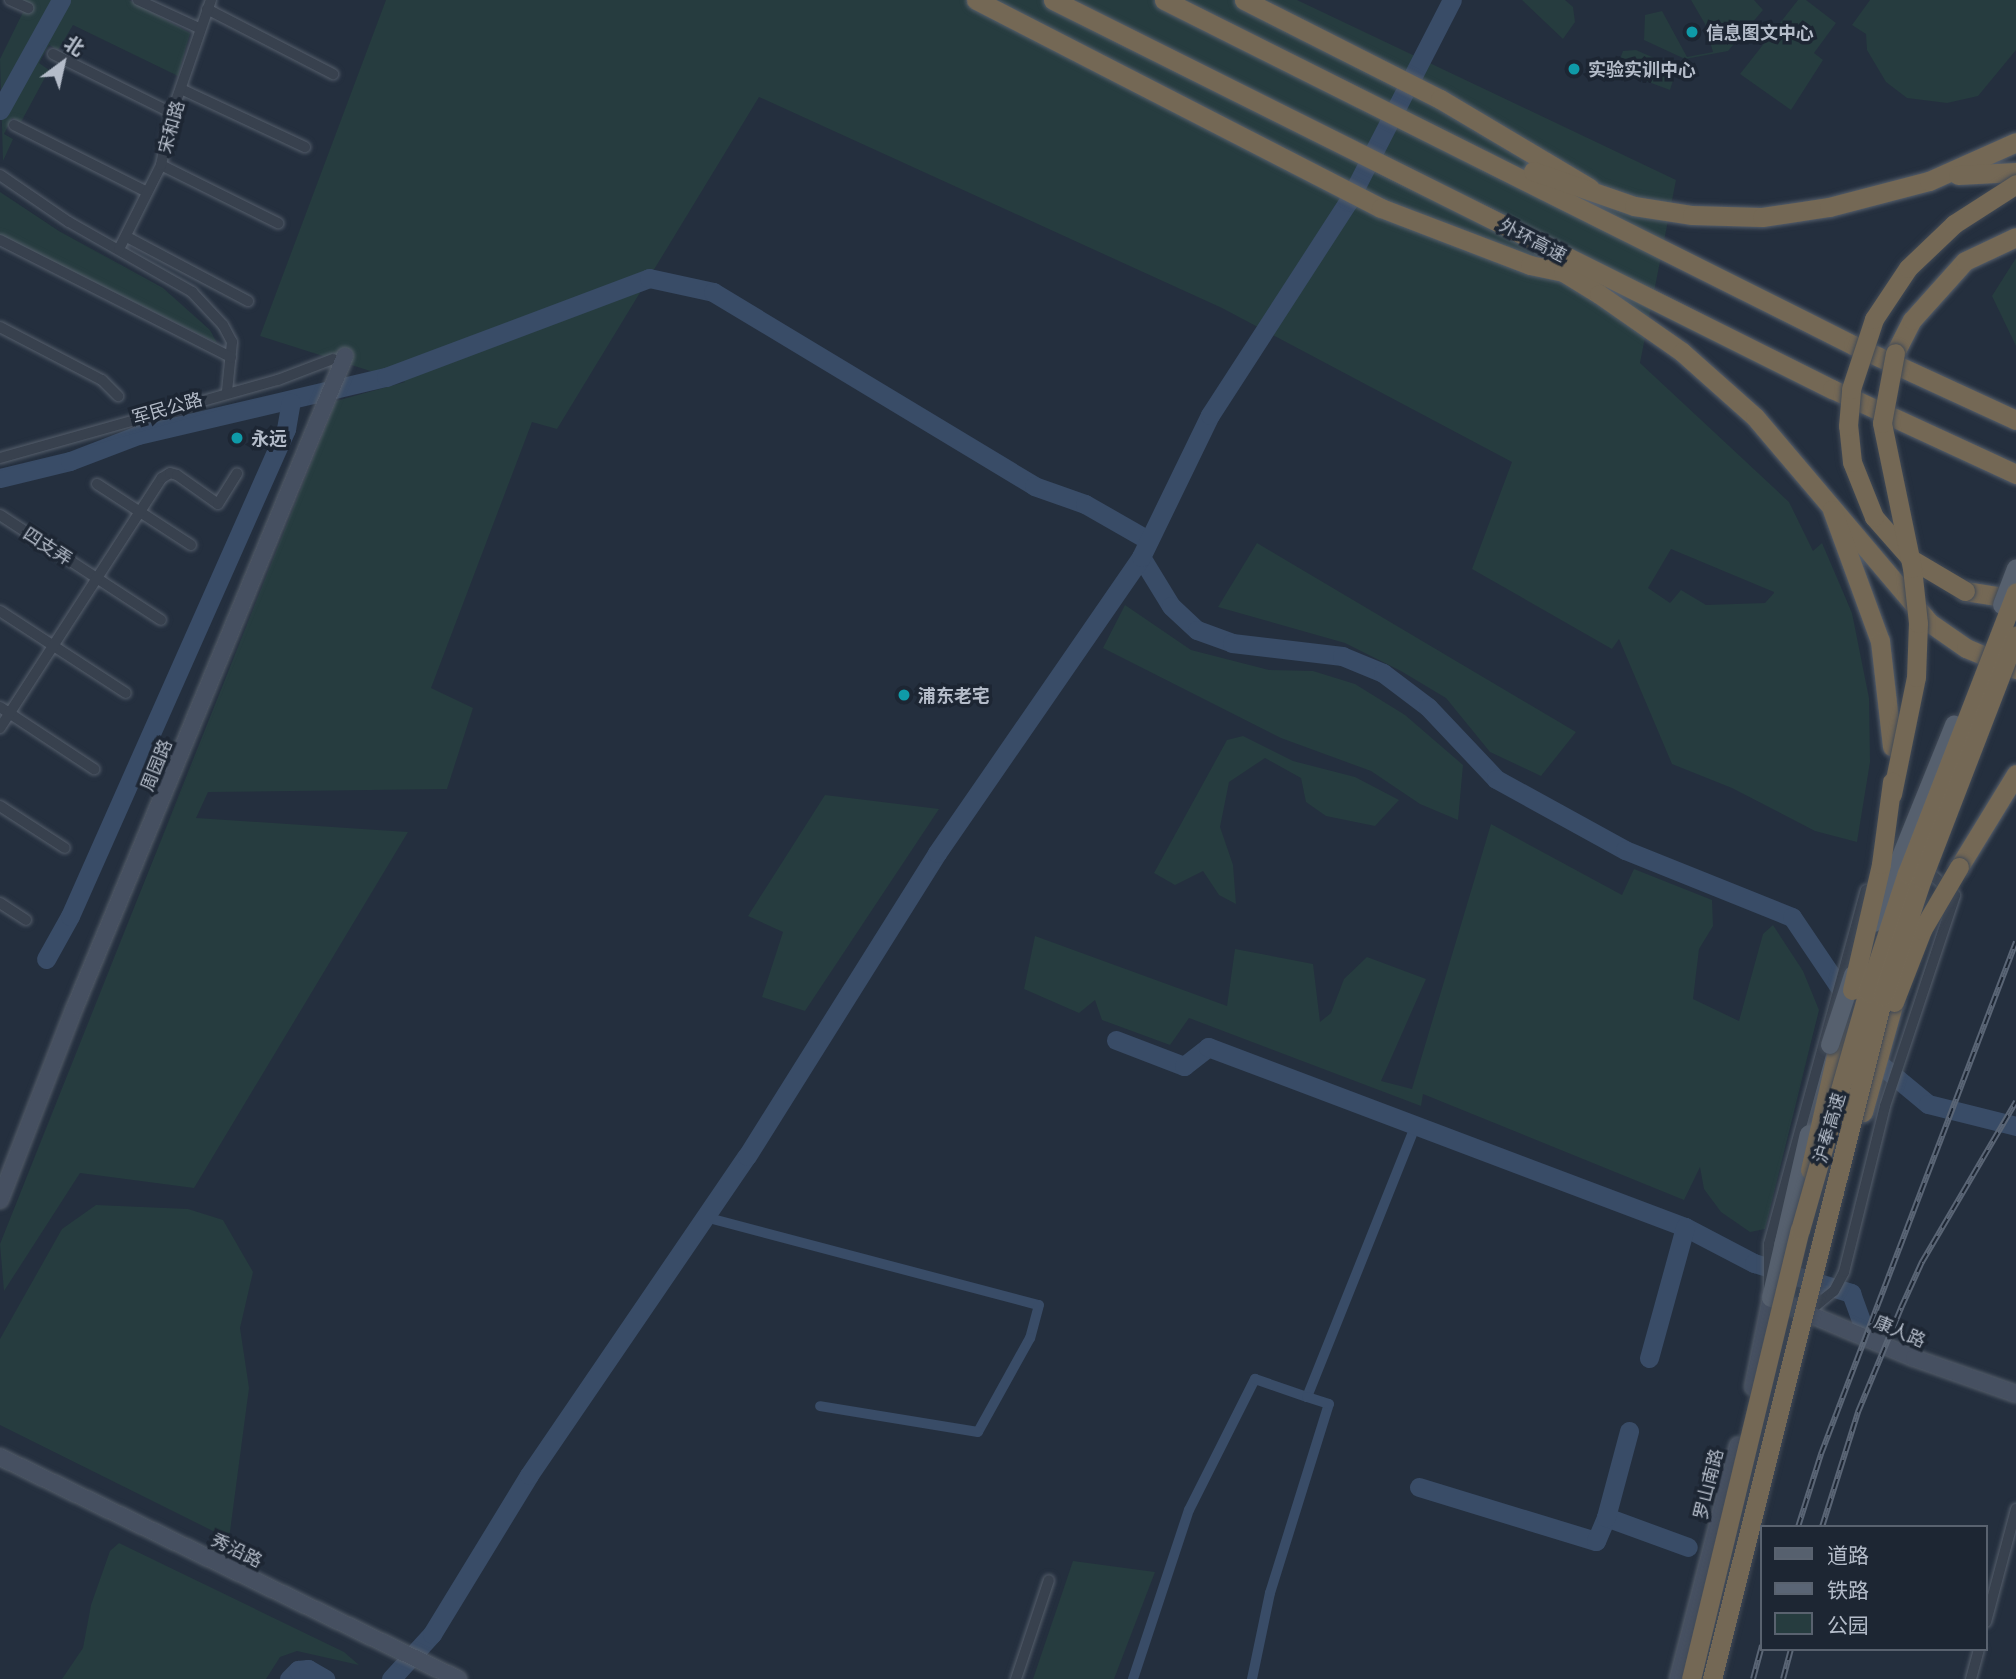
<!DOCTYPE html>
<meta charset="utf-8">
<style>
body{margin:0}
#map{position:relative;width:2016px;height:1679px;overflow:hidden;background:#242f3e;font-family:Barlow,"Noto Sans SC",sans-serif}
div>[style]{position:absolute}
.green>*{inset:0;background:#263c3f}
.canal>*{height:10px;margin:-5px;padding:0 5px;transform-origin:5px;border-radius:5px;background:#394c67}
.river>*{height:19px;margin:-9.5px;padding:0 9.5px;transform-origin:9.5px;border-radius:9.5px;background:#394c67}
.roads{filter:drop-shadow(0 0 2px #565f6c) drop-shadow(0 0 2px #565f6c)}
.street>*{height:10px;margin:-5px;padding:0 5px;transform-origin:5px;border-radius:5px;background:#38414e}
.secondary>*{height:16px;margin:-8px;padding:0 8px;transform-origin:8px;border-radius:8px;background:#465061}
.primary>*{height:18px;margin:-9px;padding:0 9px;transform-origin:9px;border-radius:9px;background:#56606e}
.highway>*{height:19px;margin:-9.5px;padding:0 9.5px;transform-origin:9.5px;border-radius:9.5px;background:#746855}
.rail>*{height:6px;margin-top:-3px;transform-origin:0;background:repeating-linear-gradient(90deg,#1d2633 0 10px,#5a6575 0 20px);box-sizing:border-box;border-block:2px solid #5a6575}
.bridges{filter:drop-shadow(0 0 2px #414a57) drop-shadow(0 0 2px #414a57)}
.primary-bridge>*{height:18px;margin:-9px;padding:0 9px;transform-origin:9px;border-radius:9px;background:#56606e}
.highway-bridge>*{height:19px;margin:-9.5px;padding:0 9.5px;transform-origin:9.5px;border-radius:9.5px;background:#746855}
.dots>*{width:19px;height:19px;translate:-50% -50%;box-sizing:border-box;border:4px solid #1d2633;border-radius:50%}
span{translate:-50% -50%;white-space:nowrap;text-align:center;line-height:1.15;-webkit-text-stroke:7px #1d2633;paint-order:stroke}
.poi-label{font-size:18px;color:#b4bcc9;font-weight:700}
.left{translate:0 -50%;text-align:left}
.street-label{font-size:18px;color:#b4bcc9}
.legend{position:absolute;left:1760px;top:1525px;width:228px;height:126px;box-sizing:border-box;background:#1d2633;border:2px solid #59626f;margin:0;padding:9px 12px;list-style:none;font-size:21px;color:#b4bcc9}
.legend li{display:flex;align-items:center;gap:14px;height:35px}
.legend b{width:35px;border:2px solid #59626f}
.north{position:absolute;left:28px;top:28px;width:70px;height:70px;-webkit-text-stroke:5px #1d2633;paint-order:stroke;rotate:33deg;font-size:19px;font-weight:700;line-height:28px;text-align:center;color:#b4bcc9}
.north::after{content:'';display:block;margin:auto;width:24px;height:32px;background:#b4bcc9;clip-path:polygon(50% 0,100% 100%,50% 72%,0 100%)}
</style>
<div id="map">
<div class="green">
<i style="clip-path:polygon(21px 0,129px 0,190px 33px,178px 76px,73px 25px,58px 50px,49px 45px,39px 63px,49px 70px,21px 122px,12px 118px,4px 134px,13px 139px,3px 161px,0 59px,27px 4px)"></i>
<i style="clip-path:polygon(evenodd,386px 0,1297px 0,1676px 180px,1640px 363px,1789px 502px,1813px 551px,1822px 543px,1852px 613px,1869px 698px,1870px 762px,1857px 842px,1815px 831px,1732px 788px,1672px 764px,1619px 639px,1612px 649px,1472px 569px,1512px 462px,1222px 308px,759px 97px,557px 429px,532px 422px,431px 688px,473px 708px,447px 789px,208px 792px,196px 818px,408px 832px,194px 1188px,80px 1173px,4px 1291px,0 1244px,336px 401px,405px 382px,260px 336px,386px 0,1671px 549px,1774px 592px,1774px 593px,1765px 603px,1706px 605px,1681px 590px,1670px 603px,1648px 588px,1671px 549px)"></i>
<i style="clip-path:polygon(1522px 0,1565px 0,1573px 7px,1575px 22px,1563px 39px)"></i>
<i style="clip-path:polygon(1691px 0,1754px 0,1763px 10px,1728px 51px,1685px 59px,1644px 40px,1645px 15px,1662px 11px,1687px 57px,1713px 52px,1705px 24px)"></i>
<i style="clip-path:polygon(1798px 0,1806px 0,1836px 23px,1814px 53px,1823px 60px,1791px 110px,1740px 74px)"></i>
<i style="clip-path:polygon(1870px 0,2016px 0,2016px 50px,1978px 96px,1947px 103px,1907px 98px,1886px 82px,1867px 50px,1866px 34px,1852px 25px)"></i>
<i style="clip-path:polygon(1636px 50px,1677px 68px,1670px 90px,1616px 70px,1623px 51px)"></i>
<i style="clip-path:polygon(0 192px,59px 231px,163px 288px,210px 330px,217px 343px,0 235px)"></i>
<i style="clip-path:polygon(2016px 258px,2016px 346px,1992px 296px)"></i>
<i style="clip-path:polygon(1257px 543px,1576px 732px,1541px 776px,1490px 752px,1446px 698px,1401px 671px,1345px 643px,1218px 607px)"></i>
<i style="clip-path:polygon(1125px 605px,1191px 650px,1269px 670px,1313px 671px,1355px 684px,1405px 715px,1463px 765px,1458px 820px,1420px 804px,1371px 771px,1281px 738px,1103px 648px)"></i>
<i style="clip-path:polygon(1243px 736px,1293px 761px,1355px 777px,1399px 800px,1375px 826px,1326px 816px,1306px 802px,1301px 778px,1265px 758px,1229px 782px,1220px 827px,1233px 865px,1236px 904px,1219px 895px,1203px 871px,1175px 885px,1154px 873px,1227px 740px)"></i>
<i style="clip-path:polygon(825px 795px,939px 809px,805px 1011px,762px 997px,783px 932px,748px 916px)"></i>
<i style="clip-path:polygon(1491px 824px,1622px 895px,1634px 869px,1712px 900px,1713px 926px,1699px 949px,1693px 999px,1739px 1021px,1763px 934px,1773px 925px,1803px 971px,1819px 1010px,1765px 1229px,1750px 1232px,1721px 1212px,1704px 1189px,1700px 1167px,1684px 1200px,1423px 1094px,1421px 1106px,1189px 1018px,1170px 1045px,1102px 1020px,1095px 1000px,1079px 1013px,1024px 989px,1035px 936px,1227px 1006px,1235px 949px,1313px 964px,1320px 1022px,1331px 1013px,1344px 979px,1367px 957px,1426px 979px,1381px 1081px,1412px 1089px)"></i>
<i style="clip-path:polygon(96px 1205px,188px 1209px,223px 1220px,253px 1272px,240px 1328px,249px 1388px,229px 1539px,0 1425px,0 1339px,62px 1229px)"></i>
<i style="clip-path:polygon(119px 1543px,344px 1652px,359px 1665px,297px 1651px,280px 1657px,266px 1679px,62px 1679px,83px 1648px,91px 1605px,110px 1551px)"></i>
<i style="clip-path:polygon(1073px 1561px,1155px 1572px,1114px 1679px,1033px 1679px)"></i>
</div>
<div class="canal">
<i style="left:705px;top:1217px;width:345px;rotate:14.8deg"></i>
<i style="left:1039px;top:1305px;width:34px;rotate:105deg"></i>
<i style="left:1030px;top:1338px;width:107px;rotate:119deg"></i>
<i style="left:978px;top:1432px;width:160px;rotate:-170.7deg"></i>
<i style="left:1133px;top:1679px;width:178px;rotate:-71.7deg"></i>
<i style="left:1189px;top:1510px;width:147px;rotate:-63.3deg"></i>
<i style="left:1255px;top:1379px;width:55px;rotate:19.1deg"></i>
<i style="left:1307px;top:1397px;width:293px;rotate:-68.2deg"></i>
<i style="left:1252px;top:1679px;width:88px;rotate:-78.2deg"></i>
<i style="left:1270px;top:1593px;width:198px;rotate:-72.7deg"></i>
<i style="left:1329px;top:1404px;width:23px;rotate:-162deg"></i>
</div>
<div class="river">
<i style="left:0;top:110px;width:126px;rotate:-61deg"></i>
<i style="left:0;top:478px;width:72px;rotate:-13.7deg"></i>
<i style="left:70px;top:461px;width:73px;rotate:-20.9deg"></i>
<i style="left:138px;top:435px;width:255px;rotate:-13.2deg"></i>
<i style="left:386px;top:377px;width:281px;rotate:-20.6deg"></i>
<i style="left:649px;top:278px;width:66px;rotate:12.3deg"></i>
<i style="left:713px;top:292px;width:375px;rotate:31.1deg"></i>
<i style="left:1034px;top:486px;width:54px;rotate:19.4deg"></i>
<i style="left:1085px;top:504px;width:73px;rotate:29.7deg"></i>
<i style="left:1141px;top:557px;width:57px;rotate:58.5deg"></i>
<i style="left:1171px;top:606px;width:35px;rotate:43deg"></i>
<i style="left:1197px;top:630px;width:37px;rotate:20deg"></i>
<i style="left:1232px;top:643px;width:111px;rotate:6.7deg"></i>
<i style="left:1342px;top:656px;width:44px;rotate:22.5deg"></i>
<i style="left:1383px;top:673px;width:56px;rotate:37.1deg"></i>
<i style="left:1428px;top:707px;width:99px;rotate:46.6deg"></i>
<i style="left:1496px;top:779px;width:147px;rotate:28.8deg"></i>
<i style="left:1625px;top:850px;width:180px;rotate:21.9deg"></i>
<i style="left:1792px;top:917px;width:93px;rotate:56deg"></i>
<i style="left:1844px;top:994px;width:67px;rotate:67.2deg"></i>
<i style="left:1870px;top:1056px;width:75px;rotate:39.6deg"></i>
<i style="left:1928px;top:1104px;width:91px;rotate:14deg"></i>
<i style="left:46px;top:959px;width:49px;rotate:-60.8deg"></i>
<i style="left:70px;top:916px;width:533px;rotate:-66.08deg"></i>
<i style="left:286px;top:429px;width:27px;rotate:-80deg"></i>
<i style="left:1116px;top:1040px;width:73px;rotate:20.9deg"></i>
<i style="left:1184px;top:1066px;width:31px;rotate:-38deg"></i>
<i style="left:1208px;top:1047px;width:510px;rotate:20.67deg"></i>
<i style="left:1685px;top:1227px;width:78px;rotate:27.6deg"></i>
<i style="left:1754px;top:1263px;width:102px;rotate:17.2deg"></i>
<i style="left:1851px;top:1293px;width:29px;rotate:70deg"></i>
<i style="left:1649px;top:1358px;width:136px;rotate:-74.6deg"></i>
<i style="left:1419px;top:1487px;width:185px;rotate:17deg"></i>
<i style="left:1596px;top:1541px;width:26px;rotate:-67deg"></i>
<i style="left:1606px;top:1517px;width:87px;rotate:20.1deg"></i>
<i style="left:1606px;top:1517px;width:89px;rotate:-75deg"></i>
<i style="left:289px;top:1679px;width:13px;rotate:-45deg"></i>
<i style="left:298px;top:1670px;width:10px;rotate:-6deg"></i>
<i style="left:308px;top:1669px;width:20px;rotate:30deg"></i>
<i style="left:391px;top:1679px;width:61px;rotate:-47.7deg"></i>
<i style="left:432px;top:1634px;width:186px;rotate:-58.6deg"></i>
<i style="left:529px;top:1475px;width:386px;rotate:-55.7deg"></i>
<i style="left:747px;top:1156px;width:358px;rotate:-57.9deg"></i>
<i style="left:937px;top:853px;width:359px;rotate:-55.4deg"></i>
<i style="left:1141px;top:557px;width:158px;rotate:-64.1deg"></i>
<i style="left:1210px;top:415px;width:254px;rotate:-57.1deg"></i>
<i style="left:1348px;top:202px;width:227px;rotate:-62.8deg"></i>
</div>
<div class="roads">
<div class="street">
<i style="left:10px;top:0;width:20px;rotate:24deg"></i>
<i style="left:138px;top:0;width:67px;rotate:24.7deg"></i>
<i style="left:207px;top:9px;width:142px;rotate:27.3deg"></i>
<i style="left:53px;top:54px;width:133px;rotate:26.4deg"></i>
<i style="left:181px;top:89px;width:137px;rotate:25.1deg"></i>
<i style="left:14px;top:125px;width:149px;rotate:26.7deg"></i>
<i style="left:161px;top:165px;width:131px;rotate:26.4deg"></i>
<i style="left:0;top:175px;width:83px;rotate:34.3deg"></i>
<i style="left:69px;top:222px;width:142px;rotate:29.6deg"></i>
<i style="left:192px;top:292px;width:45px;rotate:46.8deg"></i>
<i style="left:223px;top:325px;width:19px;rotate:62deg"></i>
<i style="left:232px;top:342px;width:49px;rotate:95.8deg"></i>
<i style="left:127px;top:237px;width:137px;rotate:27.9deg"></i>
<i style="left:0;top:240px;width:259px;rotate:26.9deg"></i>
<i style="left:119px;top:249px;width:94px;rotate:-63.4deg"></i>
<i style="left:161px;top:165px;width:53px;rotate:-78.1deg"></i>
<i style="left:172px;top:113px;width:120px;rotate:-71deg"></i>
<i style="left:0;top:327px;width:115px;rotate:27.5deg"></i>
<i style="left:102px;top:380px;width:23px;rotate:45deg"></i>
<i style="left:0;top:458px;width:289px;rotate:-15.7deg"></i>
<i style="left:278px;top:380px;width:59px;rotate:-20.9deg"></i>
<i style="left:97px;top:484px;width:112px;rotate:33deg"></i>
<i style="left:0;top:515px;width:192px;rotate:33.1deg"></i>
<i style="left:0;top:611px;width:150px;rotate:33.1deg"></i>
<i style="left:0;top:707px;width:113px;rotate:33.4deg"></i>
<i style="left:0;top:728px;width:298px;rotate:-57.1deg"></i>
<i style="left:162px;top:478px;width:9px;rotate:-32deg"></i>
<i style="left:170px;top:473px;width:7px;rotate:16deg"></i>
<i style="left:177px;top:475px;width:50px;rotate:35.3deg"></i>
<i style="left:218px;top:504px;width:36px;rotate:-58deg"></i>
<i style="left:0;top:806px;width:77px;rotate:32.9deg"></i>
<i style="left:0;top:903px;width:31px;rotate:33deg"></i>
<i style="left:1769px;top:1287px;width:43px;rotate:-90deg"></i>
<i style="left:1769px;top:1244px;width:367px;rotate:-74.7deg"></i>
<i style="left:1808px;top:1312px;width:33px;rotate:-39deg"></i>
<i style="left:1834px;top:1291px;width:21px;rotate:-62deg"></i>
<i style="left:1844px;top:1272px;width:171px;rotate:-76.1deg"></i>
<i style="left:1885px;top:1106px;width:222px;rotate:-71.6deg"></i>
<i style="left:1955px;top:895px;width:43px;rotate:-138.8deg"></i>
<i style="left:1986px;top:1622px;width:117px;rotate:-75.1deg"></i>
<i style="left:1016px;top:1679px;width:104px;rotate:-71.6deg"></i>
<i style="left:1971px;top:1679px;width:31px;rotate:-75deg"></i>
</div>
<div class="secondary">
<i style="left:0;top:1200px;width:207px;rotate:-68.8deg"></i>
<i style="left:75px;top:1007px;width:705px;rotate:-67.47deg"></i>
<i style="left:1753px;top:1387px;width:91px;rotate:-78.6deg"></i>
<i style="left:1771px;top:1298px;width:155px;rotate:22.8deg"></i>
<i style="left:1914px;top:1358px;width:108px;rotate:19.4deg"></i>
<i style="left:0;top:1457px;width:509px;rotate:25.86deg"></i>
<i style="left:1678px;top:1679px;width:241px;rotate:-75.6deg"></i>
</div>
<div class="primary">
<i style="left:1771px;top:1298px;width:168px;rotate:-77deg"></i>
</div>
<div class="highway">
<i style="left:976px;top:0;width:455px;rotate:27.2deg"></i>
<i style="left:1381px;top:208px;width:160px;rotate:20.9deg"></i>
<i style="left:1530px;top:265px;width:34px;rotate:12deg"></i>
<i style="left:1563px;top:272px;width:42px;rotate:31.4deg"></i>
<i style="left:1599px;top:294px;width:101px;rotate:34.9deg"></i>
<i style="left:1682px;top:352px;width:98px;rotate:41.7deg"></i>
<i style="left:1755px;top:417px;width:270px;rotate:49.7deg"></i>
<i style="left:1930px;top:623px;width:44px;rotate:34.8deg"></i>
<i style="left:1966px;top:648px;width:54px;rotate:22.8deg"></i>
<i style="left:1053px;top:0;width:871px;rotate:26.54deg"></i>
<i style="left:1832px;top:389px;width:203px;rotate:24.8deg"></i>
<i style="left:1164px;top:0;width:771px;rotate:26.6deg"></i>
<i style="left:1853px;top:345px;width:179px;rotate:24.7deg"></i>
<i style="left:1244px;top:0;width:220px;rotate:26.8deg"></i>
<i style="left:1440px;top:99px;width:174px;rotate:30.7deg"></i>
<i style="left:1533px;top:171px;width:107px;rotate:19.1deg"></i>
<i style="left:1634px;top:206px;width:59px;rotate:8.8deg"></i>
<i style="left:1692px;top:215px;width:70px;rotate:1.6deg"></i>
<i style="left:1762px;top:217px;width:68px;rotate:-8.5deg"></i>
<i style="left:1829px;top:207px;width:103px;rotate:-14.6deg"></i>
<i style="left:1929px;top:181px;width:95px;rotate:-24.1deg"></i>
<i style="left:1958px;top:175px;width:58px;rotate:-3deg"></i>
<i style="left:1895px;top:353px;width:37px;rotate:-63deg"></i>
<i style="left:1912px;top:320px;width:79px;rotate:-48.1deg"></i>
<i style="left:1965px;top:261px;width:56px;rotate:-25.2deg"></i>
<i style="left:1832px;top:510px;width:140px;rotate:69.9deg"></i>
<i style="left:1880px;top:641px;width:106px;rotate:83.5deg"></i>
<i style="left:1965px;top:591px;width:52px;rotate:8.9deg"></i>
<i style="left:1959px;top:867px;width:109px;rotate:-58.5deg"></i>
<i style="left:1863px;top:1112px;width:114px;rotate:-74.3deg"></i>
<i style="left:1810px;top:1170px;width:149px;rotate:-77.2deg"></i>
</div>
</div>
<div class="rail">
<i style="left:1798px;top:1527px;width:77px;rotate:-72.5deg"></i>
<i style="left:1821px;top:1454px;width:548px;rotate:-69.15deg"></i>
<i style="left:1822px;top:1527px;width:121px;rotate:-72.6deg"></i>
<i style="left:1858px;top:1412px;width:113px;rotate:-67.5deg"></i>
<i style="left:1901px;top:1308px;width:51px;rotate:-65.5deg"></i>
<i style="left:1922px;top:1262px;width:186px;rotate:-59.6deg"></i>
<i style="left:1753px;top:1679px;width:35px;rotate:-75deg"></i>
<i style="left:1783px;top:1679px;width:31px;rotate:-75deg"></i>
</div>
<div class="bridges">
<div class="primary-bridge">
<i style="left:2002px;top:605px;width:39px;rotate:-69deg"></i>
<i style="left:1874px;top:923px;width:214px;rotate:-68deg"></i>
<i style="left:1830px;top:1045px;width:74px;rotate:-71.8deg"></i>
</div>
<div class="highway-bridge">
<i style="left:1965px;top:591px;width:63px;rotate:-149.3deg"></i>
<i style="left:1911px;top:559px;width:56px;rotate:-131.4deg"></i>
<i style="left:1874px;top:517px;width:59px;rotate:-111.8deg"></i>
<i style="left:1852px;top:462px;width:36px;rotate:-96deg"></i>
<i style="left:1848px;top:426px;width:37px;rotate:-85deg"></i>
<i style="left:1851px;top:389px;width:74px;rotate:-71.8deg"></i>
<i style="left:1874px;top:319px;width:61px;rotate:-56.3deg"></i>
<i style="left:1908px;top:268px;width:64px;rotate:-43.7deg"></i>
<i style="left:1954px;top:224px;width:74px;rotate:-32.8deg"></i>
<i style="left:1892px;top:794px;width:119px;rotate:-78.4deg"></i>
<i style="left:1916px;top:677px;width:54px;rotate:-87.9deg"></i>
<i style="left:1918px;top:623px;width:55px;rotate:-96.2deg"></i>
<i style="left:1912px;top:568px;width:148px;rotate:-101.7deg"></i>
<i style="left:1882px;top:423px;width:71px;rotate:-79.5deg"></i>
<i style="left:1852px;top:990px;width:129px;rotate:-77deg"></i>
<i style="left:1881px;top:864px;width:83px;rotate:-82.4deg"></i>
<i style="left:1894px;top:1002px;width:77px;rotate:-68.7deg"></i>
<i style="left:1922px;top:930px;width:73px;rotate:-59.6deg"></i>
<i style="left:1691px;top:1679px;width:462px;rotate:-76.4deg"></i>
<i style="left:1800px;top:1230px;width:248px;rotate:-74.1deg"></i>
<i style="left:1868px;top:992px;width:125px;rotate:-71.9deg"></i>
<i style="left:1907px;top:873px;width:301px;rotate:-68.8deg"></i>
<i style="left:1712px;top:1679px;width:704px;rotate:-75.94deg"></i>
<i style="left:1883px;top:996px;width:123px;rotate:-71.6deg"></i>
<i style="left:1922px;top:879px;width:261px;rotate:-68.9deg"></i>
</div>
</div>
<div class="dots">
<i style="left:1692px;top:32px;background:#0f9aa8"></i>
<i style="left:1574px;top:69px;background:#0f9aa8"></i>
<i style="left:237px;top:438px;background:#0f9aa8"></i>
<i style="left:904px;top:695px;background:#0f9aa8"></i>
</div>
<div class="poi-label">
<span class="left" style="left:1706px;top:32px">信息图文中心</span>
<span class="left" style="left:1588px;top:69px">实验实训中心</span>
<span class="left" style="left:251px;top:438px">永远</span>
<span class="left" style="left:918px;top:695px">浦东老宅</span>
</div>
<div class="street-label">
<span style="left:171px;top:127px;rotate:-75deg">宋和路</span>
<span style="left:1533px;top:240px;rotate:27deg">外环高速</span>
<span style="left:167px;top:408px;rotate:-16deg">军民公路</span>
<span style="left:48px;top:546px;rotate:33deg">四支弄</span>
<span style="left:156px;top:765px;rotate:-68deg">周园路</span>
<span style="left:1829px;top:1128px;rotate:-74deg">沪奉高速</span>
<span style="left:1900px;top:1331px;rotate:23deg">康人路</span>
<span style="left:1708px;top:1484px;rotate:-76deg">罗山南路</span>
<span style="left:237px;top:1550px;rotate:26deg">秀沿路</span>
</div>
<ul class="legend">
<li><b style="height:9px;background:#56606e"></b>道路</li>
<li><b style="height:9px;background:#5a6575"></b>铁路</li>
<li><b style="height:19px;background:#263c3f"></b>公园</li>
</ul>
<div class="north">北</div>
</div>
